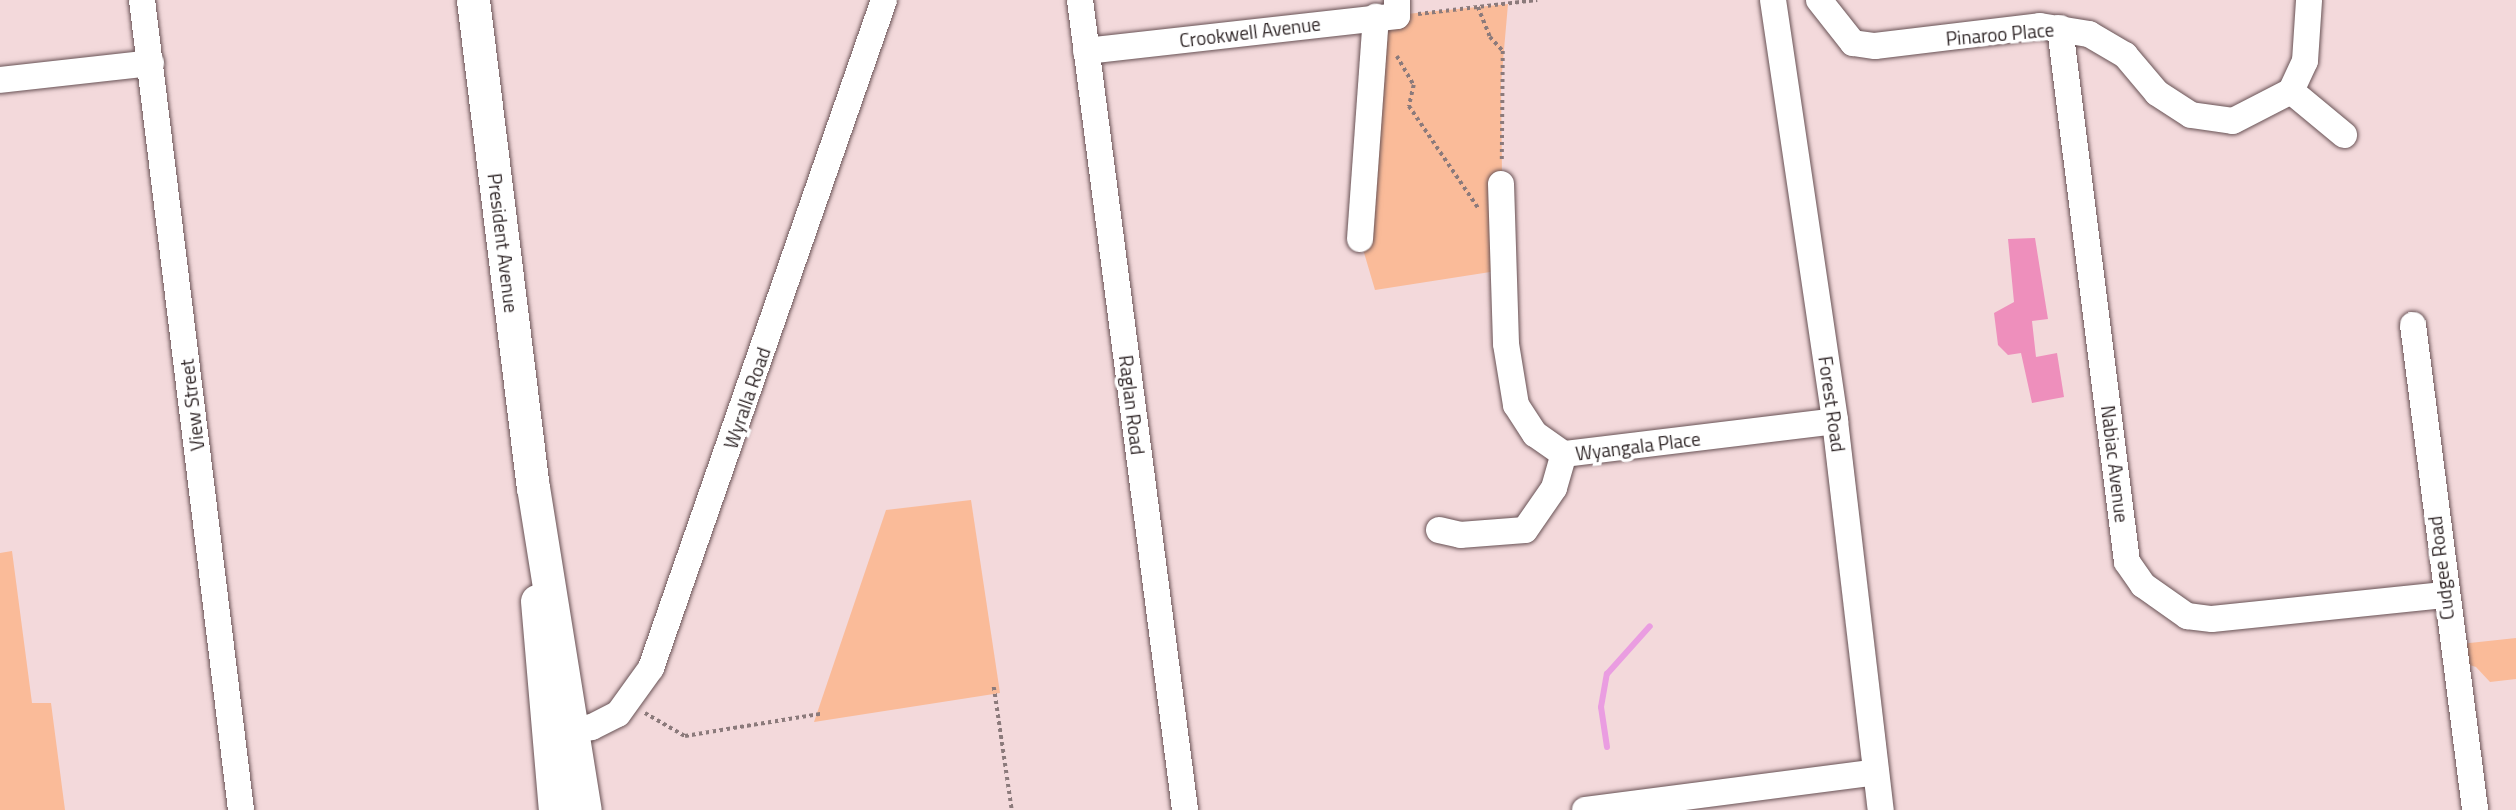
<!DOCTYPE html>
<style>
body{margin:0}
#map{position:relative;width:2516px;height:810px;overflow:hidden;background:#f3d9db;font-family:"Titillium Web",sans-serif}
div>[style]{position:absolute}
.green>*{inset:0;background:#fabb99}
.stream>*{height:6px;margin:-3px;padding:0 3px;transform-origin:3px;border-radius:3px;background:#ea9de1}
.building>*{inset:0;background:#ee8fbc}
.path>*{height:3.5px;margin-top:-1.75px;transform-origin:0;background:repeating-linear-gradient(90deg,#8b7a7b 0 3.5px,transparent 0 7px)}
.roads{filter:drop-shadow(0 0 2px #685255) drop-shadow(0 0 2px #685255)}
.minor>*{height:26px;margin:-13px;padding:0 13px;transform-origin:13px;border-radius:13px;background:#fff}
.major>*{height:33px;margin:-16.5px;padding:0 16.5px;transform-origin:16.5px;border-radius:16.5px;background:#fff}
span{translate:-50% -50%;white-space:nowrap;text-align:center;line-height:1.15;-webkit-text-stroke:7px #fff;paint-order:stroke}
.street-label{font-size:19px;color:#312829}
</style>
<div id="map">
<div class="green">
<i style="clip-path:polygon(1508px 4px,1501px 84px,1503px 270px,1375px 290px,1360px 239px,1376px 17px)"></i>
<i style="clip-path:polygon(971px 500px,1000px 693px,814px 722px,886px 510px)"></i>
<i style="clip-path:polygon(12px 551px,32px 703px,51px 703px,65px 810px,0 810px,0 553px)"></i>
<i style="clip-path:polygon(2516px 638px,2516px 679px,2490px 682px,2476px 667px,2453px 660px,2451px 645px)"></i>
</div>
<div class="stream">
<i style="left:1607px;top:747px;width:40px;rotate:-98.5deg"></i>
<i style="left:1601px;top:707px;width:34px;rotate:-80deg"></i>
<i style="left:1607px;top:674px;width:64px;rotate:-48.1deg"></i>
</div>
<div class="building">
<i style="clip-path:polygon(2035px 238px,2048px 319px,2032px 321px,2036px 357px,2057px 353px,2064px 397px,2032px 403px,2021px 353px,2008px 355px,1998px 345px,1994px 313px,2014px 302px,2008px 239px)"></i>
</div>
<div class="path">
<i style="left:1478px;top:7px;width:32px;rotate:68deg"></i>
<i style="left:1490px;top:37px;width:19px;rotate:47deg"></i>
<i style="left:1503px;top:51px;width:111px;rotate:90.5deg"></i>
<i style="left:1418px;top:14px;width:120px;rotate:-6.7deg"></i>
<i style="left:1397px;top:56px;width:34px;rotate:60deg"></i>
<i style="left:1414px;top:85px;width:22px;rotate:103deg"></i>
<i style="left:1409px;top:106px;width:125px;rotate:55.8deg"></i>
<i style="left:994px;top:687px;width:124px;rotate:81.7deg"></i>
<i style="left:645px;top:713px;width:46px;rotate:29.9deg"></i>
<i style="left:685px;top:736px;width:137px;rotate:-9.3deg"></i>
</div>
<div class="roads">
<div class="minor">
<i style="left:142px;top:0;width:816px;rotate:83.03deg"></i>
<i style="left:1080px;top:0;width:817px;rotate:82.61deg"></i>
<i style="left:1773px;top:0;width:426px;rotate:81.6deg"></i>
<i style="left:1835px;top:421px;width:392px;rotate:83.3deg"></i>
<i style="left:1819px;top:0;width:55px;rotate:51.7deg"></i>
<i style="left:1853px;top:43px;width:22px;rotate:8deg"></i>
<i style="left:1875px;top:46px;width:166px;rotate:-6.9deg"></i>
<i style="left:2040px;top:26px;width:50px;rotate:9.3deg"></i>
<i style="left:2089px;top:34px;width:42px;rotate:30.3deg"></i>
<i style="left:2125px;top:55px;width:50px;rotate:49.9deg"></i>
<i style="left:2157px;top:93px;width:40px;rotate:32.9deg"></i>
<i style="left:2191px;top:115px;width:42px;rotate:8.1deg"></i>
<i style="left:2233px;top:121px;width:65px;rotate:-27.3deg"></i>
<i style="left:2291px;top:91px;width:33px;rotate:-65deg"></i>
<i style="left:2305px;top:61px;width:61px;rotate:-86.2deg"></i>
<i style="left:2060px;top:28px;width:538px;rotate:82.85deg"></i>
<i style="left:2127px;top:562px;width:28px;rotate:55deg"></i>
<i style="left:2143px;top:585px;width:54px;rotate:35.2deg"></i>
<i style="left:2187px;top:616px;width:25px;rotate:7deg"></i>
<i style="left:2212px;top:619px;width:233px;rotate:-5.9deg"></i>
<i style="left:1086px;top:51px;width:313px;rotate:-6.4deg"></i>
<i style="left:1397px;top:16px;width:16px;rotate:-90deg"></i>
<i style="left:0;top:80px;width:152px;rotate:-6.4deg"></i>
<i style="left:2291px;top:91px;width:69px;rotate:39.7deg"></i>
<i style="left:1501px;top:184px;width:160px;rotate:88.2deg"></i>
<i style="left:1506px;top:344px;width:62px;rotate:80.7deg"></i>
<i style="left:1516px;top:405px;width:35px;rotate:57deg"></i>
<i style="left:1535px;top:434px;width:35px;rotate:35deg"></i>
<i style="left:1564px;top:454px;width:273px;rotate:-6.9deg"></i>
<i style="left:1360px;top:239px;width:223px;rotate:-85.9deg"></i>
<i style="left:2413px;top:325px;width:489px;rotate:82.7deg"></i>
<i style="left:1439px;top:530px;width:22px;rotate:13deg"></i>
<i style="left:1460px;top:535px;width:65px;rotate:-4.4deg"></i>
<i style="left:1525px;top:530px;width:51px;rotate:-55.4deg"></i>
<i style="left:1554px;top:488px;width:35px;rotate:-74deg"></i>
<i style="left:555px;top:733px;width:37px;rotate:-9deg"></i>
<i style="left:592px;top:727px;width:29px;rotate:-27deg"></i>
<i style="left:618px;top:714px;width:57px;rotate:-54.3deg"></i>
<i style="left:651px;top:668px;width:707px;rotate:-70.77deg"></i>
<i style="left:1585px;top:810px;width:293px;rotate:-7.4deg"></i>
</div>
<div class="major">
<i style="left:473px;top:0;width:491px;rotate:83deg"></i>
<i style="left:533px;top:487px;width:327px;rotate:80.9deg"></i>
<i style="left:537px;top:601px;width:210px;rotate:85.1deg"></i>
</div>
</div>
<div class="street-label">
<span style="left:1250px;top:32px;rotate:-7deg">Crookwell Avenue</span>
<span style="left:2000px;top:34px;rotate:-5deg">Pinaroo Place</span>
<span style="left:503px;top:243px;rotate:83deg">President Avenue</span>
<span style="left:747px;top:398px;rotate:-71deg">Wyralla Road</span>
<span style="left:1832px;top:404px;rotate:82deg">Forest Road</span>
<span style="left:192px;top:405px;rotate:-97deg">View Street</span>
<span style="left:1132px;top:405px;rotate:83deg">Raglan Road</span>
<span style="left:1638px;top:446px;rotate:-7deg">Wyangala Place</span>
<span style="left:2115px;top:464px;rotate:83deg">Nabiac Avenue</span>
<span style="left:2441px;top:568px;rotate:-97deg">Cudgee Road</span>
</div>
</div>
